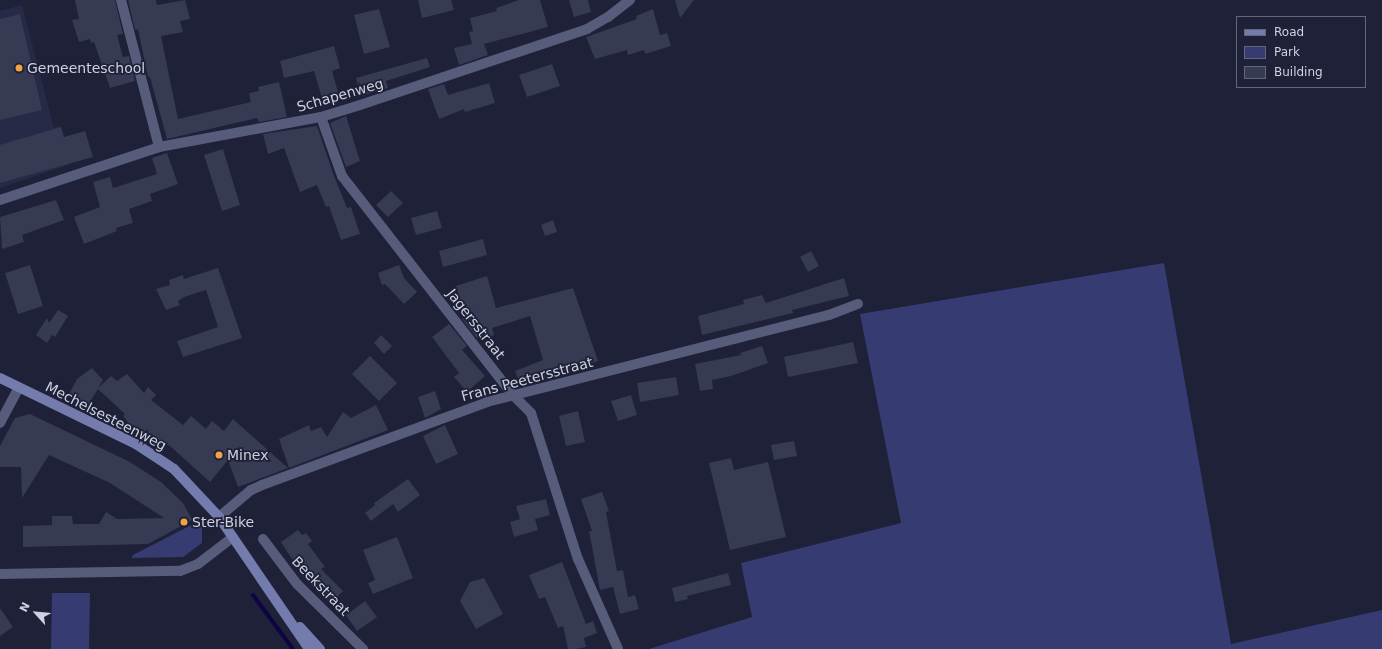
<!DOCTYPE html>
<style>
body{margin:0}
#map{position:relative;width:1382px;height:649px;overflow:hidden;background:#1e2137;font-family:"DejaVu Sans",sans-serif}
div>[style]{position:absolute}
.built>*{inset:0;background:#272a46}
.green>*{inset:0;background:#363b72}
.stream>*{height:4px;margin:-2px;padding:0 2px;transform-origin:2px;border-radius:2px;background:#0e0444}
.building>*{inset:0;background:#363a52}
.minor>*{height:10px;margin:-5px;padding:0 5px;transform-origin:5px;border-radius:5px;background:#575c7b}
.secondary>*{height:10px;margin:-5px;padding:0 5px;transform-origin:5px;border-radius:5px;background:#747cad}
.dots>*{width:11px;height:11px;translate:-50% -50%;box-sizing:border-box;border:2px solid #1e2137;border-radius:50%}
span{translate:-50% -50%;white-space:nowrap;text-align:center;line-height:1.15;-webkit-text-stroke:3.5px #1e2137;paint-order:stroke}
.poi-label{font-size:14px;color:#ced1e0}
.left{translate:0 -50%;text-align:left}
.street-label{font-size:14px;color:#ced1e0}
.legend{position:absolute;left:1236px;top:16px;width:130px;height:72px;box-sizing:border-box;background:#1e2137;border:1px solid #64677b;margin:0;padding:5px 7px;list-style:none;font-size:12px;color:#ced1e0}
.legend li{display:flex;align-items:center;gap:8px;height:20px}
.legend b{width:20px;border:1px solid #64677b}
.north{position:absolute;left:16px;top:593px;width:40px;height:40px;-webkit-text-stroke:3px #1e2137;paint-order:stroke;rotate:297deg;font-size:11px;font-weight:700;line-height:16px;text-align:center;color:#ced1e0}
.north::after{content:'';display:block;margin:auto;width:14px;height:18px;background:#ced1e0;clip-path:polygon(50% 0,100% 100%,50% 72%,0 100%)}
</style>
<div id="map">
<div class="built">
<i style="clip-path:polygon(22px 5px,54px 128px,60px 126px,71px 164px,0 188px,0 11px)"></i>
</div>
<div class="green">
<i style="clip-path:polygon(1164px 263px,1231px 644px,1382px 610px,1382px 649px,649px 649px,752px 617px,741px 563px,901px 523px,860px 314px)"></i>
<i style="clip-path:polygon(199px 521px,202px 525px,202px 543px,183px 557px,132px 558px,133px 555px)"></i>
<i style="clip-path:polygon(52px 593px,90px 593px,89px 649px,51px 649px)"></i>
</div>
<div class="stream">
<i style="left:253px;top:595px;width:67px;rotate:53.5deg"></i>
</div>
<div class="building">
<i style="clip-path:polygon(75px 0,115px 0,123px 34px,117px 35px,123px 57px,129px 56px,135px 81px,110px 88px,94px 42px,91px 43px,90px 39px,79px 42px,72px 20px,79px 19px)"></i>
<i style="clip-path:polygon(128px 0,156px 0,157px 5px,185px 0,190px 19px,180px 21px,183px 32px,161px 36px,178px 119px,251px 102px,249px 93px,259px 91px,258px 87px,279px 82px,287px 117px,259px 122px,257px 118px,167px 139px,150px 77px,148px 77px,138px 29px,135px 30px)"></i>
<i style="clip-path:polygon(418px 0,451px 0,454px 10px,422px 18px)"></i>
<i style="clip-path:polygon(519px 0,540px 0,548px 27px,484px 44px,488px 55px,459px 65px,454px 48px,472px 44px,469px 32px,473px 31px,470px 18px,497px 11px,496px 8px)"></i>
<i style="clip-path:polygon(569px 0,588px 0,591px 12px,574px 17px)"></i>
<i style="clip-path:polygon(675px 0,694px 0,680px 18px)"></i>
<i style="clip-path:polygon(379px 9px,390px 47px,364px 54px,354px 15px)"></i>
<i style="clip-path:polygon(653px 9px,660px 35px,667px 33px,671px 46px,645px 54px,644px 50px,628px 55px,627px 50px,595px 59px,586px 37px,637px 19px,636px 16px)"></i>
<i style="clip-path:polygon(20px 14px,42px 110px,0 120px,0 19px)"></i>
<i style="clip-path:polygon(334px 46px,340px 68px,332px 71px,338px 92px,322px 98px,314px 71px,284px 78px,280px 61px)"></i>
<i style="clip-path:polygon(427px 58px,430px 67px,386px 81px,388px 88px,361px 96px,356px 78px)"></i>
<i style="clip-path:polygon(552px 64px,560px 86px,527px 97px,519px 75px)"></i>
<i style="clip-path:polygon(489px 83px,495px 103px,465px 112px,464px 109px,439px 119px,428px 89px,444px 84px,448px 95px)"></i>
<i style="clip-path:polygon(346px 116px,360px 161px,346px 167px,330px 123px)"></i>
<i style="clip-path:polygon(317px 126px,333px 173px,347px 208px,351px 207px,360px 234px,341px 240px,329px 206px,326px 207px,317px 185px,300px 192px,284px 148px,268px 154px,263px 134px)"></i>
<i style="clip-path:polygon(61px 127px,64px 137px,85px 131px,93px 157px,0 183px,0 145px)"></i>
<i style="clip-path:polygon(223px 149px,240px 205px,222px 211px,204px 155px)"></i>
<i style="clip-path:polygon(167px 153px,178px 184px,150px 194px,152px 201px,129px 209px,133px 223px,116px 228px,117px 231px,84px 244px,74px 217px,100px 207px,93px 182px,110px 177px,113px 188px,157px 174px,152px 158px)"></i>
<i style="clip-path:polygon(391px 191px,403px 203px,388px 217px,376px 205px)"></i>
<i style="clip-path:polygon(56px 200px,64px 220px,22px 235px,24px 242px,2px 249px,0 217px)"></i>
<i style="clip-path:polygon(437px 211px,442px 228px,416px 235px,411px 218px)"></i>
<i style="clip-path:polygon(553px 220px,557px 232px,545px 236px,541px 225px)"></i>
<i style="clip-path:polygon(483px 239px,487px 255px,443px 267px,439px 251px)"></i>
<i style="clip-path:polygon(811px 251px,819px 266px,808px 272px,800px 257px)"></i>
<i style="clip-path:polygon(30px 265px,43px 306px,18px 314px,5px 273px)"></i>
<i style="clip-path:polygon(399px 265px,404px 278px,417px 292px,404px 304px,385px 284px,382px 285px,378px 273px)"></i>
<i style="clip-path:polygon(218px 268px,242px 338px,183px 357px,177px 341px,218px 327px,206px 290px,184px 297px,178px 301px,180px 305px,166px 310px,156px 289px,170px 285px,169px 280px,183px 275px,184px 279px)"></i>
<i style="clip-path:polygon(487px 276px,496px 308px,573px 288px,598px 361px,521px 386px,515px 371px,543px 360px,530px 316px,492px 328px,494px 335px,483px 340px,480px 336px,477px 338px,462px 319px,466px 318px,456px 286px)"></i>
<i style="clip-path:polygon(844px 278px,849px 296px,792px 310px,793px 313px,702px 335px,698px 316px,744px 304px,743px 300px,762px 295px,766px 303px)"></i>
<i style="clip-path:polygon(58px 310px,68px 316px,55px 337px,52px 335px,47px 343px,36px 335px,47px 318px,49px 323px)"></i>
<i style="clip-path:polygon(449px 324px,467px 346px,462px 350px,485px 376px,467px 392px,454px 377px,459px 373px,432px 337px)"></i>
<i style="clip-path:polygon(381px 335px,392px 346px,384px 354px,374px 343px)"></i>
<i style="clip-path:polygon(853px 342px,858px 363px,788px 377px,784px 357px)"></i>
<i style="clip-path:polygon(762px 346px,768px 363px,731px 376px,712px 380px,713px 389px,700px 391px,695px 364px,741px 355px,740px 353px)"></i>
<i style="clip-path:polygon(370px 356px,397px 383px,379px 401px,352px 374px)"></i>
<i style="clip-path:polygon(92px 368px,103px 380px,98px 388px,111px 376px,117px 381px,127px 374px,144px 393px,148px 387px,156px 395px,151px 400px,183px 425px,191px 416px,206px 429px,212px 421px,224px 431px,233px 419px,288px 468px,238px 487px,228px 460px,210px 482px,170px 446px,127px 423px,128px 422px,123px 416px,125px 414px,98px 389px,88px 405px,68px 396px,77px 379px)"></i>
<i style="clip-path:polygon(676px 377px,679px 395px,640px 402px,637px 383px)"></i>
<i style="clip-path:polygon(435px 391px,441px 409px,425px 418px,418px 397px)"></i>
<i style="clip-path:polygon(631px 395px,637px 415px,618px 421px,611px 401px)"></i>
<i style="clip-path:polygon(376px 405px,388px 430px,289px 468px,279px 439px,309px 425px,311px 431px,321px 427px,327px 437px,343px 412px,351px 418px)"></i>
<i style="clip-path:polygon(578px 411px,585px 442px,566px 446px,559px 416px)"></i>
<i style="clip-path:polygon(30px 414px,130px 462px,161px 482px,183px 503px,191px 518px,196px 518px,148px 544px,23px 547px,23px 526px,52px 525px,52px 516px,72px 516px,73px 524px,99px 524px,106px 512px,117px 519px,164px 518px,110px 483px,49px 455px,22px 498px,21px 467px,0 467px,0 446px,15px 418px)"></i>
<i style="clip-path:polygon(445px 425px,458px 454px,436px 464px,423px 436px)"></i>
<i style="clip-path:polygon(794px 441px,797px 456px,774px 460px,771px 445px)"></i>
<i style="clip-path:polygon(731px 458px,734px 470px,768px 462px,786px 537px,730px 550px,709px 463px)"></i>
<i style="clip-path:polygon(408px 479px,420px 495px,398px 512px,393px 504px,371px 521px,365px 513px,375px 505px,374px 503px)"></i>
<i style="clip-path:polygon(602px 492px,609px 511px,606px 512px,617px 571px,623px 570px,628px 597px,635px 595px,639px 609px,620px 614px,613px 587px,600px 590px,589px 531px,592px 531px,581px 499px)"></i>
<i style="clip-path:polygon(546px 499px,550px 515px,535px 519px,538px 530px,514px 537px,510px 522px,520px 519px,516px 506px)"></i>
<i style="clip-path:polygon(298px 530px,302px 535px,306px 533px,312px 541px,308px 544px,325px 567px,321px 569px,343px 591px,331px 603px,305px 579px,281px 542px)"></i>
<i style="clip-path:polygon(397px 537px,413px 578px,373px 594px,368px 583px,375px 580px,363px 550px)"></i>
<i style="clip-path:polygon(562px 562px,586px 624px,593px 621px,597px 633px,584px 638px,586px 647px,576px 649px,568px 649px,563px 626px,558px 628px,545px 597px,539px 599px,529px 575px)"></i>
<i style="clip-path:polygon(728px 573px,731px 585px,687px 596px,688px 599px,675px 602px,672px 588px)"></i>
<i style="clip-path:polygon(484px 578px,503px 614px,476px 629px,460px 601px,470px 582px)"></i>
<i style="clip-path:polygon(365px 601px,377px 617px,357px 631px,346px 615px)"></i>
<i style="clip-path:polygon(0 608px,13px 627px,0 636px)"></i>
</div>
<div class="minor">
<i style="left:121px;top:0;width:152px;rotate:75.5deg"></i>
<i style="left:321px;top:117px;width:63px;rotate:70.4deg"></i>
<i style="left:342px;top:176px;width:278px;rotate:52deg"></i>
<i style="left:513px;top:395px;width:25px;rotate:45deg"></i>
<i style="left:531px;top:413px;width:153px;rotate:72.2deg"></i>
<i style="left:578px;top:559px;width:98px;rotate:66deg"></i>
<i style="left:0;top:200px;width:168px;rotate:-18.4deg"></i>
<i style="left:159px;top:147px;width:165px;rotate:-10.5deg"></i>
<i style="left:321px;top:117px;width:41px;rotate:-17.1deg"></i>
<i style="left:360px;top:105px;width:239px;rotate:-18.5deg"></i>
<i style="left:587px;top:29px;width:24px;rotate:-30deg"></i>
<i style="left:608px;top:17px;width:28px;rotate:-38deg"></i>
<i style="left:0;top:423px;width:40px;rotate:-62deg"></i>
<i style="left:219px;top:517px;width:42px;rotate:-40.2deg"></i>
<i style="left:251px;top:490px;width:12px;rotate:-24deg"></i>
<i style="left:262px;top:485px;width:240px;rotate:-20.2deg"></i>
<i style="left:487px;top:402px;width:353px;rotate:-14.3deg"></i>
<i style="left:829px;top:315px;width:31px;rotate:-21deg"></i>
<i style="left:263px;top:539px;width:56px;rotate:52.9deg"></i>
<i style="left:297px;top:584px;width:93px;rotate:44.6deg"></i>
<i style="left:0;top:574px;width:180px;rotate:-1deg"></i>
<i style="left:180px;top:571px;width:19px;rotate:-21deg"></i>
<i style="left:198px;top:564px;width:44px;rotate:-37.6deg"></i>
</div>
<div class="secondary">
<i style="left:0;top:378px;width:151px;rotate:25.9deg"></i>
<i style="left:136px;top:444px;width:45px;rotate:33.3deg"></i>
<i style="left:174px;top:469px;width:66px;rotate:46.8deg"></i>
<i style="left:219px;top:517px;width:160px;rotate:55.7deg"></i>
<i style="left:300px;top:627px;width:30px;rotate:48deg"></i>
</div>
<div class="dots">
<i style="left:19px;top:68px;background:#f4a344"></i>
<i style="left:219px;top:455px;background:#f4a344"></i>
<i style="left:184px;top:522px;background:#f4a344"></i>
</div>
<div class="poi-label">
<span class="left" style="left:27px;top:68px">Gemeenteschool</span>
<span class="left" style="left:227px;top:455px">Minex</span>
<span class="left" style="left:192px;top:522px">Ster-Bike</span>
</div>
<div class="street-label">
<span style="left:340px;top:95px;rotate:-16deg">Schapenweg</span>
<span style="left:476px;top:324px;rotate:52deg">Jagersstraat</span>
<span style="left:527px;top:379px;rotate:-15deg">Frans Peetersstraat</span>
<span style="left:106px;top:416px;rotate:27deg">Mechelsesteenweg</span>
<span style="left:321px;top:586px;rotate:46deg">Beekstraat</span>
</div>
<ul class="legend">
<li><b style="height:5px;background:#747cad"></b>Road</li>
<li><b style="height:11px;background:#363b72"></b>Park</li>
<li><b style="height:11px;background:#363a52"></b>Building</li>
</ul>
<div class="north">N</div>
</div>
